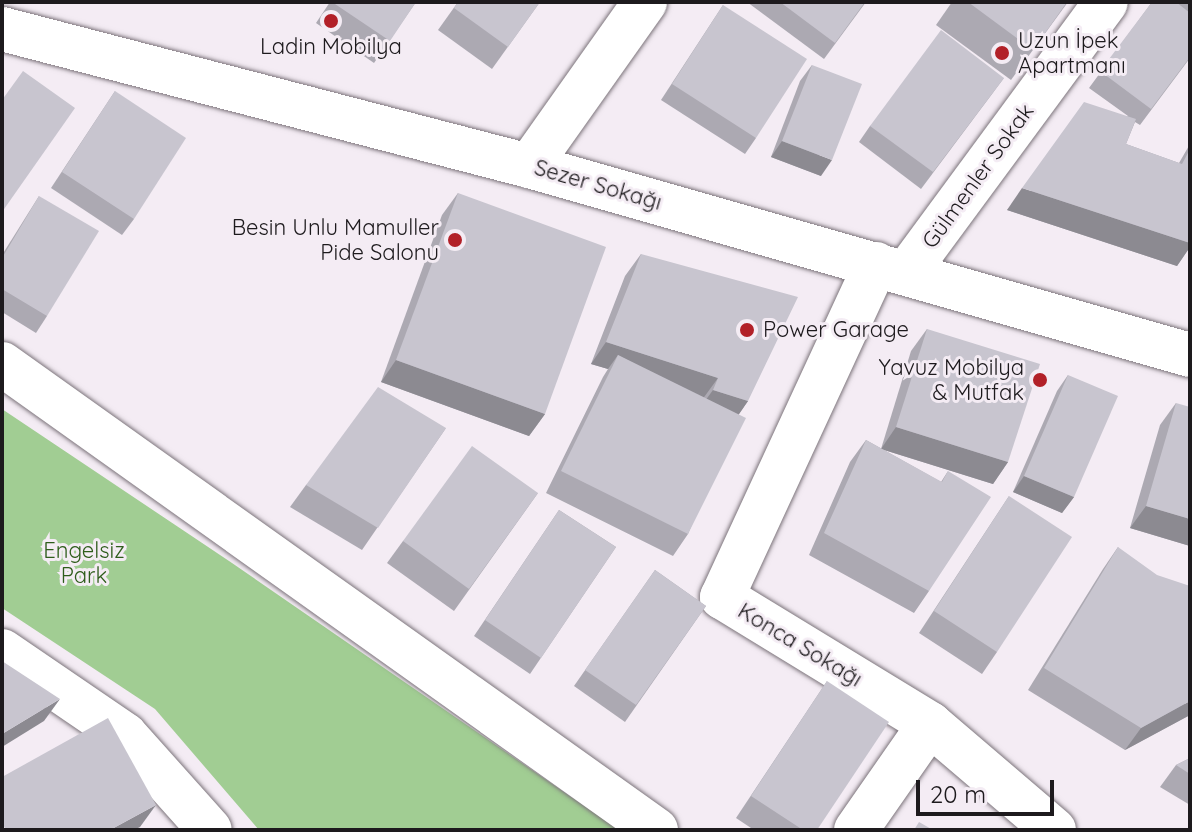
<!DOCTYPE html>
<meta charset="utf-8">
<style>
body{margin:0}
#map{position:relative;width:1192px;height:832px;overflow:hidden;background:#f4ecf4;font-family:Quicksand,sans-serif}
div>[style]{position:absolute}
.green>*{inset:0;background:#a1cd93}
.roads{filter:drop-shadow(0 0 2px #7c747b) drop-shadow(0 0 2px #7c747b)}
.minor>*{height:44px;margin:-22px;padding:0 22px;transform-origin:22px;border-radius:22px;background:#fff}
.wall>*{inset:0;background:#aca9b2}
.shaded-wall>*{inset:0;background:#8c8a91}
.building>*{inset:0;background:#c8c5cf}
.dots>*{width:22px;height:22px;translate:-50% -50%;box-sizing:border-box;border:4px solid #f4ecf4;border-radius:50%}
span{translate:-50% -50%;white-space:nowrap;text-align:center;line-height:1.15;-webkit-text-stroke:6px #f4ecf4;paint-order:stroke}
.poi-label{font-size:22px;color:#1d1a1d}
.left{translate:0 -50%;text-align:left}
.right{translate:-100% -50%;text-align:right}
.street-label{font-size:22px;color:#1d1a1d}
.park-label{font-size:22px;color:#2e5d1b}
.frame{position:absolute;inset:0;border:4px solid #1d1a1d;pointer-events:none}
.scale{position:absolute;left:916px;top:780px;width:138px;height:36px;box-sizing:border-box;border:4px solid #1d1a1d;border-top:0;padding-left:10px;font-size:24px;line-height:28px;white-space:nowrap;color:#1d1a1d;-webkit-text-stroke:6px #f4ecf4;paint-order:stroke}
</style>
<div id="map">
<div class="green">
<i style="clip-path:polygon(2px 409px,232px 563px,619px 830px,259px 830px,155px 709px,2px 608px)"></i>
</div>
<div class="roads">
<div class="minor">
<i style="left:2px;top:29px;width:545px;rotate:14.57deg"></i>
<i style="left:529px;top:166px;width:687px;rotate:15.96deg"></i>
<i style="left:529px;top:166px;width:201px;rotate:-54.7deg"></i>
<i style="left:876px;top:264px;width:367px;rotate:114.8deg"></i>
<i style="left:722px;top:597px;width:244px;rotate:31.4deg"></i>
<i style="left:930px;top:724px;width:163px;rotate:40.5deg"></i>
<i style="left:907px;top:272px;width:335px;rotate:-53.6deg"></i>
<i style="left:2px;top:364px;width:803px;rotate:35.47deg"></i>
<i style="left:2px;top:651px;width:149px;rotate:34.3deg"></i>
<i style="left:125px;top:735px;width:127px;rotate:48.2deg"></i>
<i style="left:856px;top:830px;width:129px;rotate:-55.1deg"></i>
</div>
</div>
<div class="wall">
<i style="clip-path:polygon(330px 2px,416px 2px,374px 63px,316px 23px)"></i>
<i style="clip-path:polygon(458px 2px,540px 2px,492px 69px,438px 30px)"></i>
<i style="clip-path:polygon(747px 2px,866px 2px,824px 59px)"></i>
<i style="clip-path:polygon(952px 2px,1068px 2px,1011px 80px,936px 25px)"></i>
<i style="clip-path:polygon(1152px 2px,1190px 2px,1190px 58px,1140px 125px,1135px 122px,1126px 144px,1179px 163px,1190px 144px,1190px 247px,1177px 266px,1007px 210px,1128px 116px,1089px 88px)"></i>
<i style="clip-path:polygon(723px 5px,756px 138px,745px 154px,661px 100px)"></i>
<i style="clip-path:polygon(812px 65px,821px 176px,771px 157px,800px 81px)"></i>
<i style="clip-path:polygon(1004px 78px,921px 189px,859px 142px,870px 126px)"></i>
<i style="clip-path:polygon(115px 91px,134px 219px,122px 235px,51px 188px)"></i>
<i style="clip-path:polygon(458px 193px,545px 414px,529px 436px,381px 382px,442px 215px)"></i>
<i style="clip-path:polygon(39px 196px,47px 316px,36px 333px,2px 312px,2px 255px)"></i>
<i style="clip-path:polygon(641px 254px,748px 401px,738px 415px,688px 534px,673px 556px,546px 493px,603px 377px,608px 369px,591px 364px,625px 276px)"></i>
<i style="clip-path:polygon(927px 329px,1008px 462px,993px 484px,881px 449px,911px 351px)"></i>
<i style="clip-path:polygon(1068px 375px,1074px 497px,1062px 513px,1013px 492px,1057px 391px)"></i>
<i style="clip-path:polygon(1176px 403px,1190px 546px,1130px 528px,1160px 425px)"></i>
<i style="clip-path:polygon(446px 428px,362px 550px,290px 507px,306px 485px)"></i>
<i style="clip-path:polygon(866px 440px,941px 482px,948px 471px,929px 591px,914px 613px,809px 555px,850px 462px)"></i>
<i style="clip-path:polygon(538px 493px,454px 611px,387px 563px,403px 541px)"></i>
<i style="clip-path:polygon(1009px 496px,997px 652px,982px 674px,919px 633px)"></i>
<i style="clip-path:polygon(559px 510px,616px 547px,530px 674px,474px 636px)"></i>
<i style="clip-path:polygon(1118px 547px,1190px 715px,1125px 750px,1028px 690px,1103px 569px)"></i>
<i style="clip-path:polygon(655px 570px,706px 606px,625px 722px,574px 686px)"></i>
<i style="clip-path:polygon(827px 681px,817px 830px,754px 830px,736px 818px)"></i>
<i style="clip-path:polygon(1190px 758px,1190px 805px,1160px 787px,1176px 765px)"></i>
</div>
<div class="shaded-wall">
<i style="clip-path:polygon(782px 141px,832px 160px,821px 176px,771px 157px)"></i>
<i style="clip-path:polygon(1022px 188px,1190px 243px,1190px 247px,1177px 266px,1007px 210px)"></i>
<i style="clip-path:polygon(606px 342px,718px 378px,702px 400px,618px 355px,608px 369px,591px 364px)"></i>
<i style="clip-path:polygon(396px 360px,545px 414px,529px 436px,381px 382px)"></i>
<i style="clip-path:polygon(713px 390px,748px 401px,733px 423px,697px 412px)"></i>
<i style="clip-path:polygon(896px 427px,1008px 462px,993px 484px,881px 449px)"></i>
<i style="clip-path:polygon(1024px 476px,1074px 497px,1062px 513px,1013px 492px)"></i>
<i style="clip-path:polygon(1146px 506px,1190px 519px,1190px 546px,1130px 528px)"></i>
<i style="clip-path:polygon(60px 699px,44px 721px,2px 747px,2px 734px)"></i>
<i style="clip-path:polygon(1190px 701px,1190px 715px,1125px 750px,1141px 728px)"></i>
<i style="clip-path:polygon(156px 805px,140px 827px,134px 830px,110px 830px)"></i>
</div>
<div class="building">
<i style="clip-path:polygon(332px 2px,416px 2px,390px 41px)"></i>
<i style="clip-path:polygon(458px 2px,540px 2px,508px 47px,454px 8px)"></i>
<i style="clip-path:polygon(780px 2px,865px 2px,835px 43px)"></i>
<i style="clip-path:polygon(968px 2px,1067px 2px,1033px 50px)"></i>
<i style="clip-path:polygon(1152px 2px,1176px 2px,1190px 13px,1190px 57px,1151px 109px,1100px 71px)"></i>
<i style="clip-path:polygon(723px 5px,807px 59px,756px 138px,672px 84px)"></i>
<i style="clip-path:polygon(941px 30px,1004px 78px,933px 172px,870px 126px)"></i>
<i style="clip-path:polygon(812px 65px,862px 84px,832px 160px,782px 141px)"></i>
<i style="clip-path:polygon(23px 71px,75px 108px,2px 212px,2px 100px)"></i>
<i style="clip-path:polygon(115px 91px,186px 138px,134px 219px,62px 172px)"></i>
<i style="clip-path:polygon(1084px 102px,1136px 119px,1126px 144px,1182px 164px,1190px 149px,1190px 243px,1022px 188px)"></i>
<i style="clip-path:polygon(458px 193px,606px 247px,545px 414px,396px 360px)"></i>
<i style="clip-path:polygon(39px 196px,99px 231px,47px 316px,2px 289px,2px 258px)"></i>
<i style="clip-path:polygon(641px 254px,798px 297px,748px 401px,713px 390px,718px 378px,606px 342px)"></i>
<i style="clip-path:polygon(927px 329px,1040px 364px,1008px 462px,896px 427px)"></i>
<i style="clip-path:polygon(618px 355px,746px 418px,688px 534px,561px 471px)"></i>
<i style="clip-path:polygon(1068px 375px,1118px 396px,1074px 497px,1024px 476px)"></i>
<i style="clip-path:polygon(378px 387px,446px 428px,378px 528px,306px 485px)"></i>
<i style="clip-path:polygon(1176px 403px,1190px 407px,1190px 519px,1146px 506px)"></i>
<i style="clip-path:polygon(866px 440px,942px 482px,948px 471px,991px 497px,929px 591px,824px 533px)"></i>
<i style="clip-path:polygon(472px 446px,538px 493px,469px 589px,403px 541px)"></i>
<i style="clip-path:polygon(1009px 496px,1072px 537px,997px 652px,934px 611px)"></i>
<i style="clip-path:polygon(559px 510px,616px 547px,541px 658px,485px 620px)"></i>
<i style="clip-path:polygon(1118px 547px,1157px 575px,1190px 586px,1190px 701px,1141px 728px,1044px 668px)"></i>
<i style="clip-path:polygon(655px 570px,706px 606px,636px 705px,585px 670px)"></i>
<i style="clip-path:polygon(2px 661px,60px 699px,2px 734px)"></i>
<i style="clip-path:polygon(827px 681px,889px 722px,817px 830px,803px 830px,751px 796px)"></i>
<i style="clip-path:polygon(108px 718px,156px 805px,110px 830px,6px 830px,2px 823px,2px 777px)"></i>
<i style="clip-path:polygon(1190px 758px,1190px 774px,1176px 765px)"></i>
<i style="clip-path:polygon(919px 822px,933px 830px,914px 830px)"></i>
</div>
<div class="dots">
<i style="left:331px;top:21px;background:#b22028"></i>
<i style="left:1002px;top:53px;background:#b22028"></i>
<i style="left:455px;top:240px;background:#b22028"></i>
<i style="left:747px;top:330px;background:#b22028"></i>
<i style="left:1040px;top:380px;background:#b22028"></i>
</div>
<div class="poi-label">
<span class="left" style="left:1018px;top:53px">Uzun İpek<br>Apartmanı</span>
<span style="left:331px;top:47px">Ladin Mobilya</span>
<span class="right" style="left:439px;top:240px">Besin Unlu Mamuller<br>Pide Salonu</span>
<span class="left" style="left:763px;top:330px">Power Garage</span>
<span class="right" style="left:1024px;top:380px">Yavuz Mobilya<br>&amp; Mutfak</span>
</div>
<div class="street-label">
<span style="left:978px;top:176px;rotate:-54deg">Gülmenler Sokak</span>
<span style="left:598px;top:185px;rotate:16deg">Sezer Sokağı</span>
<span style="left:800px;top:645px;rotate:31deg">Konca Sokağı</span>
</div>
<div class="park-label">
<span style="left:84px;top:563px">Engelsiz<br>Park</span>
</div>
<div class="frame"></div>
<div class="scale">20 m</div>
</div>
